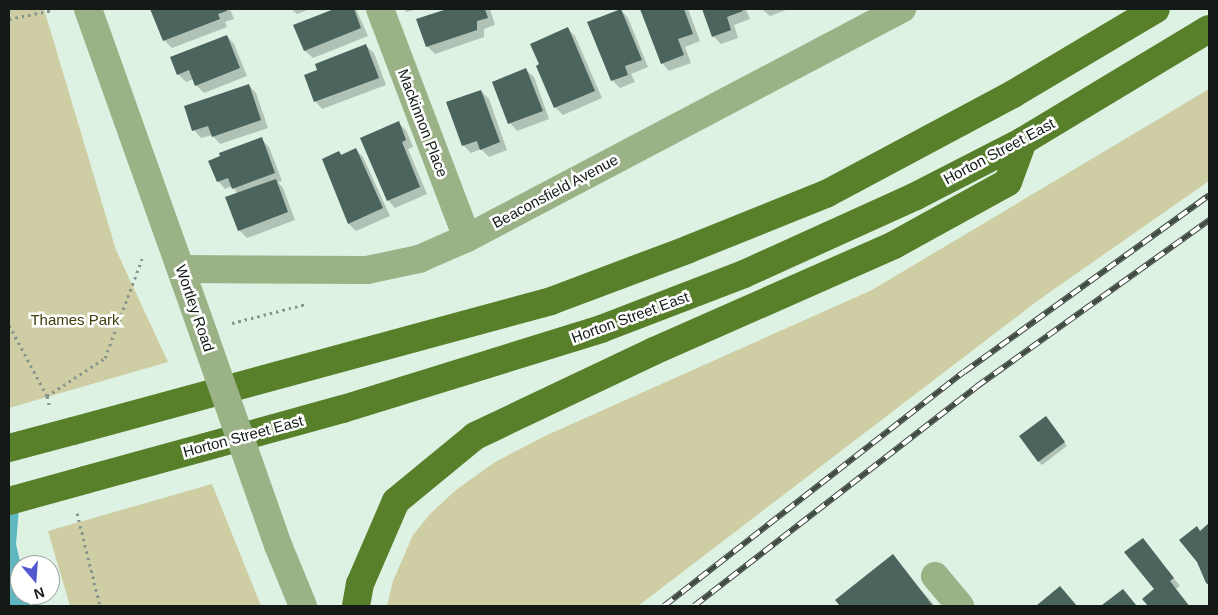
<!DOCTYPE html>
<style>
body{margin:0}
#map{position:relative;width:1218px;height:615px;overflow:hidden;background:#ddf2e3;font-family:Helvetica,sans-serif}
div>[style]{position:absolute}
.green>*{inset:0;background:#cecda3}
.water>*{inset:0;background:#5fb7bf}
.shadow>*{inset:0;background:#0003}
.building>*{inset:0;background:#4b645e}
.path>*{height:3px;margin-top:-1.5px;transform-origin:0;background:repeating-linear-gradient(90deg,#87968c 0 2.5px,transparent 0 6.5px)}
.minor>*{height:28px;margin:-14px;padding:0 14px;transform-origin:14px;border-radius:14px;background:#9bb287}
.major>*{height:28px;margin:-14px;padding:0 14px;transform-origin:14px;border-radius:14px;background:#58802a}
.rail>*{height:5.5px;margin-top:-2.75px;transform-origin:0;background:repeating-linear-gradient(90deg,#fff 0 11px,#414b44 0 22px);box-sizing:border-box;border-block:1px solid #414b44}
.minor-bridge>*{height:28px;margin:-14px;padding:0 14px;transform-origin:14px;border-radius:14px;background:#9bb287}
.major-bridge>*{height:28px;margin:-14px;padding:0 14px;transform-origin:14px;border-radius:14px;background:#58802a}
span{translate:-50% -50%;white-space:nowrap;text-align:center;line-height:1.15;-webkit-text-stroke:5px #fff;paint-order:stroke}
.street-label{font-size:15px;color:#131a15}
.park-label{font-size:15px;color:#403e09}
.frame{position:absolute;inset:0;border:10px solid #131a15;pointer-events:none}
.north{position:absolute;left:10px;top:555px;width:50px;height:50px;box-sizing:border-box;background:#fff;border:1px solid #a1a3a1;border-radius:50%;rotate:162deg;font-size:14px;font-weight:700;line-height:20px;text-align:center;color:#131a15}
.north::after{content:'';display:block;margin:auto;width:18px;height:22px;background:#5259d0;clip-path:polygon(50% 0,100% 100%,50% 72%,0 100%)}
</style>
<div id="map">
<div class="green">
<i style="clip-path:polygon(9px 9px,44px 9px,116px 250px,168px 362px,9px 408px)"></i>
<i style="clip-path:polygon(1209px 89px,1209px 181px,1040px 299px,638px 606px,387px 606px,393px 581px,413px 535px,431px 513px,456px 490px,495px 462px,545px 436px,872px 290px)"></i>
<i style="clip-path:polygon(212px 484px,261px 606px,70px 606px,48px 531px)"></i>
</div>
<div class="water">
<i style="clip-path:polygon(9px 485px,19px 508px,16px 544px,21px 565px,20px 595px,28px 595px,30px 606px,9px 606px)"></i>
</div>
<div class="shadow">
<i style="clip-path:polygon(152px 9px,230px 9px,234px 19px,225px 22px,227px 27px,172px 48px,164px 40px)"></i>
<i style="clip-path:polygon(291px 9px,310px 9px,297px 14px)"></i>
<i style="clip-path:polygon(337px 9px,356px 9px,368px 36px,313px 58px,305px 51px,295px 26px)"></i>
<i style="clip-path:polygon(403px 9px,417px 9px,407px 12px)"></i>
<i style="clip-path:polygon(451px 9px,490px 9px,495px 25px,484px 29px,484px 37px,435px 54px,427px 46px,418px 20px)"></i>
<i style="clip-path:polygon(641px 9px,688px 9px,700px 41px,685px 47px,691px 63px,669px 71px,662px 63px)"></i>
<i style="clip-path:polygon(703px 9px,746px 9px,750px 19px,734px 25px,738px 38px,721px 44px,713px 36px)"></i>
<i style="clip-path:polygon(762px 9px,785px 9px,786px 10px,770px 16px)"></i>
<i style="clip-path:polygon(621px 10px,628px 18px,648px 67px,631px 74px,635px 82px,620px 88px,612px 80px)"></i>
<i style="clip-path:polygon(568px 29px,575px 36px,602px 98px,563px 115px,555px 107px,537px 66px)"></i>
<i style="clip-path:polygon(227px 36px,234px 44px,247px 76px,204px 93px,196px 85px,194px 79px,186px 82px,178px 74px)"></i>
<i style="clip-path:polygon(366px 46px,374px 53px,386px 85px,322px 109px,315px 101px)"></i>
<i style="clip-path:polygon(526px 70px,534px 77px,549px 119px,517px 131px,510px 123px,494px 82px)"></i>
<i style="clip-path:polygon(249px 85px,256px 93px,268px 128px,220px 144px,212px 135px,201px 138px,194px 130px)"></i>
<i style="clip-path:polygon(481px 91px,489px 99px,507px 150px,489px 157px,481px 149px,471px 153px,463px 145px)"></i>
<i style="clip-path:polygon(398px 123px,406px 130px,413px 147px,408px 149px,427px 194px,395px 208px,388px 200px)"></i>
<i style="clip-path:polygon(261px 139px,269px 147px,282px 181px,278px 182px,283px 188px,295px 220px,247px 238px,239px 230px,238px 194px,232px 186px,225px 189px,218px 181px)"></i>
<i style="clip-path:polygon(356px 150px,363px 157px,390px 216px,356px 231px,349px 224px,339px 152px,342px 155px)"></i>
<i style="clip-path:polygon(1049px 421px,1067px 446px,1042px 465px,1038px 461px)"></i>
<i style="clip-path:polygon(1209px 525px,1209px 584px,1201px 532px)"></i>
<i style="clip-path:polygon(1143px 540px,1180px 586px,1176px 589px,1190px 606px,1149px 606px,1144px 599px,1155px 590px)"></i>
<i style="clip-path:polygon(892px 556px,935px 606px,842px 606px,837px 601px)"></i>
<i style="clip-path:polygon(1123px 590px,1137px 606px,1105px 606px,1104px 605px)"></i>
</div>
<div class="building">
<i style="clip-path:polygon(150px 9px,226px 9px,227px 11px,218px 14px,220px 19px,163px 41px)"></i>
<i style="clip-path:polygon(334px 9px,354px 9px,361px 28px,304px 51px,293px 25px)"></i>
<i style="clip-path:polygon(447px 9px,485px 9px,488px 18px,477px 21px,477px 30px,426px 47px,416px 19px)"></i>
<i style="clip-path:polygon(621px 9px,642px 60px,625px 66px,628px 75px,611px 81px,587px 22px)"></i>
<i style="clip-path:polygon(640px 9px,684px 9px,693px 34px,678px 39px,684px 55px,661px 64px)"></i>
<i style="clip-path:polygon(702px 9px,742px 9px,743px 11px,727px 17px,731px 30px,712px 37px)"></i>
<i style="clip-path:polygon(568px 27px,595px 91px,554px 108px,536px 66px,539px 64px,530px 44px)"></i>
<i style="clip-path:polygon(227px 35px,240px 68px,195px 86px,189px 70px,177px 75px,170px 57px)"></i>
<i style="clip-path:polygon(366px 44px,379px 78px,314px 102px,304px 75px,317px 70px,315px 64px)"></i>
<i style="clip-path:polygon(526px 68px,543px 111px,508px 124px,492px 82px)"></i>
<i style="clip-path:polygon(249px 84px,261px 120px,212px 137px,208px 126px,192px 131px,184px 106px)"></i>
<i style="clip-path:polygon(481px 90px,500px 142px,480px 150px,477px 141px,462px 146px,446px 102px)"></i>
<i style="clip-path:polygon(399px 121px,406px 140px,402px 142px,420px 187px,387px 201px,360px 138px)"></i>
<i style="clip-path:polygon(262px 137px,275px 173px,232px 189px,228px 178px,217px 182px,208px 161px,220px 156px,219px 153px)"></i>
<i style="clip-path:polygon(356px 148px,383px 208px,348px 224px,322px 159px,339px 151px,341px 155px)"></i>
<i style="clip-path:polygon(276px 179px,288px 212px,238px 231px,225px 197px)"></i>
<i style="clip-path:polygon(1046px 416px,1065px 442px,1038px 462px,1019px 436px)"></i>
<i style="clip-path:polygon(1209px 523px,1209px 585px,1206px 583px,1197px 562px,1179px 540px,1197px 526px,1200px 531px)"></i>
<i style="clip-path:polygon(1143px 538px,1174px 578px,1170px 581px,1189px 606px,1148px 606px,1142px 599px,1154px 589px,1124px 552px)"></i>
<i style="clip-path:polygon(893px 554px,933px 606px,840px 606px,835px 600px)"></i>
<i style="clip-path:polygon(1060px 586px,1077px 606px,1036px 606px)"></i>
<i style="clip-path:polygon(1123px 589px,1136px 605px,1103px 606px,1102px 605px)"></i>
</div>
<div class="path">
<i style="left:9px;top:19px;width:45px;rotate:-11.6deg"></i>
<i style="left:232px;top:323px;width:76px;rotate:-14.4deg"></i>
<i style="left:9px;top:325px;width:81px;rotate:61.8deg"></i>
<i style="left:47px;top:396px;width:69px;rotate:-33.2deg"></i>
<i style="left:105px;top:358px;width:106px;rotate:-69.5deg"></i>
<i style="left:47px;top:396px;width:12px;rotate:76deg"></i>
<i style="left:77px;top:513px;width:96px;rotate:76.1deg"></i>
</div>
<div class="minor">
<i style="left:88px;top:9px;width:346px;rotate:70.4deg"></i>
<i style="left:380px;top:9px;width:245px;rotate:69.2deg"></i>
<i style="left:181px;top:269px;width:186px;rotate:0.3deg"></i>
<i style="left:367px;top:270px;width:53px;rotate:-11.9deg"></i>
<i style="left:419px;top:259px;width:52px;rotate:-23.6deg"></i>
<i style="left:467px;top:238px;width:492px;rotate:-27.8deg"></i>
<i style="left:278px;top:545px;width:66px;rotate:67.7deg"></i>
<i style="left:935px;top:576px;width:39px;rotate:50deg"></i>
</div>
<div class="major">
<i style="left:73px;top:431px;width:495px;rotate:-15.2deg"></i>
<i style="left:551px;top:301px;width:147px;rotate:-20.6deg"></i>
<i style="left:689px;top:249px;width:148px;rotate:-21.9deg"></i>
<i style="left:826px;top:194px;width:212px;rotate:-28.1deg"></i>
<i style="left:1013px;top:94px;width:166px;rotate:-30.7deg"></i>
<i style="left:85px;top:480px;width:268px;rotate:-15.4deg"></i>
<i style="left:343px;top:409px;width:270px;rotate:-17.2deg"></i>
<i style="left:601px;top:329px;width:153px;rotate:-21deg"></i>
<i style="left:744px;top:274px;width:189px;rotate:-24.4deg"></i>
<i style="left:916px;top:196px;width:120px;rotate:-27.2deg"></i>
<i style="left:1023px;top:141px;width:217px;rotate:-31.1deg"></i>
<i style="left:356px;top:606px;width:22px;rotate:-80deg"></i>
<i style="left:360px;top:584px;width:90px;rotate:-66.6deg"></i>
<i style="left:396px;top:501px;width:102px;rotate:-39.4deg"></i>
<i style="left:475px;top:436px;width:198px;rotate:-25.4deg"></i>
<i style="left:654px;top:351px;width:262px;rotate:-23.8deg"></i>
<i style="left:894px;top:245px;width:130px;rotate:-28.9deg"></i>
<i style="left:1008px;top:182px;width:44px;rotate:-69.9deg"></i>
</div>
<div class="rail">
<i style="left:664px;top:606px;width:380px;rotate:-38deg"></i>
<i style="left:964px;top:372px;width:302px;rotate:-35.8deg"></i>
<i style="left:694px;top:606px;width:357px;rotate:-37.8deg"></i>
<i style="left:976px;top:387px;width:287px;rotate:-35.6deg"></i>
</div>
<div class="minor-bridge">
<i style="left:204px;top:335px;width:223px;rotate:70.6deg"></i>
</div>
<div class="major-bridge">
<i style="left:9px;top:448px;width:66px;rotate:-14.9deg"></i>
<i style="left:9px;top:501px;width:79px;rotate:-15.4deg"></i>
</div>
<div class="street-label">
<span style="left:423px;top:123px;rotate:69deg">Mackinnon Place</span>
<span style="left:999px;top:151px;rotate:-28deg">Horton Street East</span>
<span style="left:555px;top:191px;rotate:-28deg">Beaconsfield Avenue</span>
<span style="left:195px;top:308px;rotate:71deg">Wortley Road</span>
<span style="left:630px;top:317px;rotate:-20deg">Horton Street East</span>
<span style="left:243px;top:436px;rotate:-15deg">Horton Street East</span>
</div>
<div class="park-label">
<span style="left:75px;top:320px">Thames Park</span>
</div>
<div class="frame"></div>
<div class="north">N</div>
</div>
